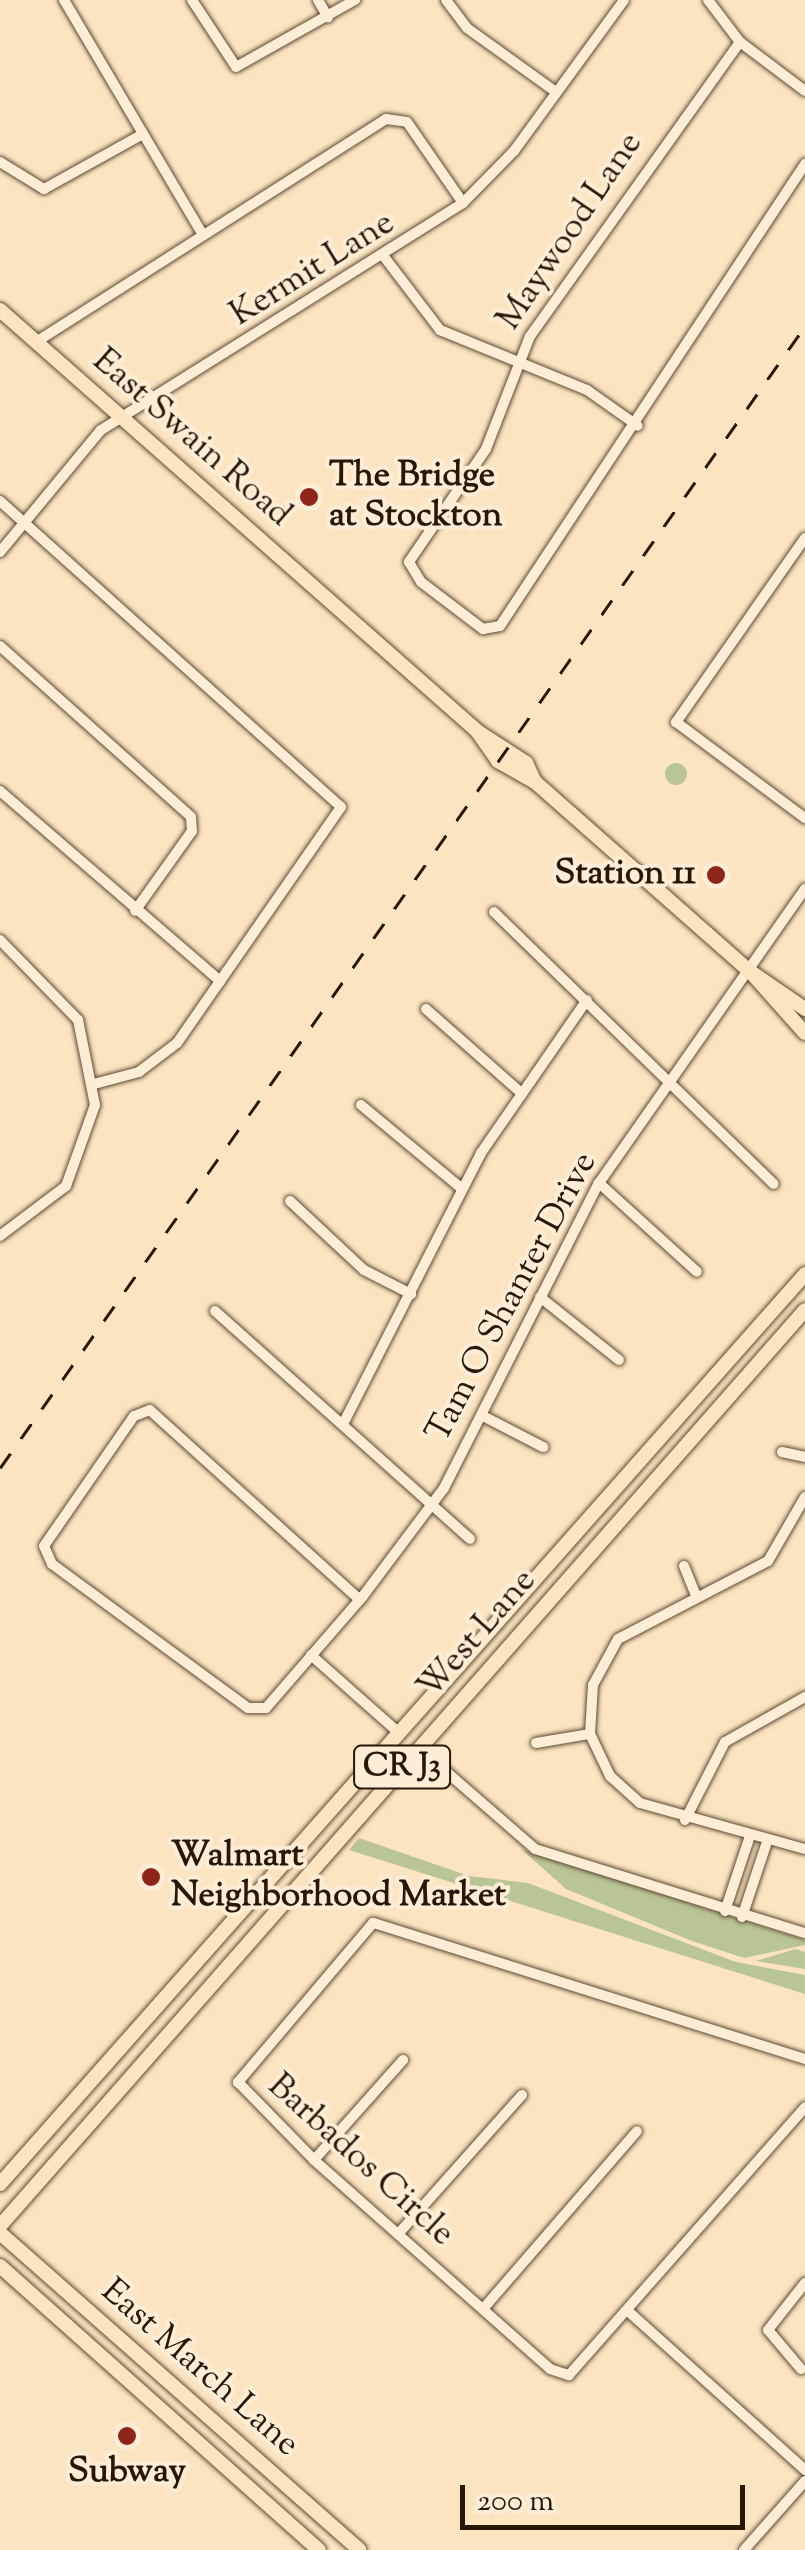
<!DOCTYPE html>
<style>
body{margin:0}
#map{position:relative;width:805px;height:2550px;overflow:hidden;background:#fce4c0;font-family:"Sorts Mill Goudy",serif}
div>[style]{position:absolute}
.green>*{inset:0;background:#bac596}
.round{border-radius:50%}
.roads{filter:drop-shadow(0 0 2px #5d4a34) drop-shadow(0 0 2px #5d4a34)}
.minor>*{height:10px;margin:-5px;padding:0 5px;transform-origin:5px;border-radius:5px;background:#fdedd6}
.major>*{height:14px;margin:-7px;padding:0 7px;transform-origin:7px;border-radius:7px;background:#fce4c0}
.rail>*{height:2.5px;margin-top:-1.25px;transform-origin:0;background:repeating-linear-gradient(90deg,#281706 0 18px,transparent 0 36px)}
.dots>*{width:28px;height:28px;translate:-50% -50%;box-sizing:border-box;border:5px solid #fdedd6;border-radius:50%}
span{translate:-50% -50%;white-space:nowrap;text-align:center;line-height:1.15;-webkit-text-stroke:8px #fdedd6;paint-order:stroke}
.shield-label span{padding:2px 8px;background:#fdedd6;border:2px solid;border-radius:8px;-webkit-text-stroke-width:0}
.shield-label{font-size:32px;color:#281706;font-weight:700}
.street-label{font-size:35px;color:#281706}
.poi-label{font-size:35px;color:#281706;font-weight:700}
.left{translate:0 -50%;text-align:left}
.right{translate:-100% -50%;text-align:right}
.scale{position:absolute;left:460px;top:2485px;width:285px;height:45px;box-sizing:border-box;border:5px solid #281706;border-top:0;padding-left:12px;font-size:30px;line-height:35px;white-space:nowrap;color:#281706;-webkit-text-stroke:8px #fdedd6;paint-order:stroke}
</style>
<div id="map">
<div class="green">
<i class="round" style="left:665px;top:763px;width:22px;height:22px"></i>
<i style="clip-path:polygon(359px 1838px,469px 1876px,528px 1883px,736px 1962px,805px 1975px,805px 1994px,349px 1850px)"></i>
<i style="clip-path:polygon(521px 1849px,805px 1940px,805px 1945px,744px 1958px,692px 1941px,566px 1889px)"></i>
<i style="clip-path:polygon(795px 1949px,805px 1952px,805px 1969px,756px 1961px)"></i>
</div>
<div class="roads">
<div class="minor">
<i style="left:64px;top:0;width:271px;rotate:59.4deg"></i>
<i style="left:192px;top:0;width:80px;rotate:56.7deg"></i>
<i style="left:236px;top:67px;width:137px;rotate:-29.4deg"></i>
<i style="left:318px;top:0;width:20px;rotate:60deg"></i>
<i style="left:446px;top:0;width:35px;rotate:53deg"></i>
<i style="left:467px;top:28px;width:110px;rotate:35.7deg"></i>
<i style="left:708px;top:0;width:53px;rotate:52.7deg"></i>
<i style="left:740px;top:42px;width:81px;rotate:37deg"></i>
<i style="left:740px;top:42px;width:361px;rotate:125.5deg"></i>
<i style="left:530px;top:336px;width:121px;rotate:111.3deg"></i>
<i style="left:486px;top:449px;width:137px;rotate:124.3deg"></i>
<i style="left:409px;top:562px;width:23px;rotate:59deg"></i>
<i style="left:421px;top:582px;width:78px;rotate:37.2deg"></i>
<i style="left:483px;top:629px;width:17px;rotate:-10deg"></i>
<i style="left:500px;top:626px;width:554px;rotate:-56.57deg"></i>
<i style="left:0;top:162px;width:52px;rotate:31.5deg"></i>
<i style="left:44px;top:189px;width:113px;rotate:-29.1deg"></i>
<i style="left:385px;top:258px;width:91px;rotate:52.6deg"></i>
<i style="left:440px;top:330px;width:159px;rotate:22.2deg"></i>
<i style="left:587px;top:390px;width:62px;rotate:35.2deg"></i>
<i style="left:36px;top:342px;width:415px;rotate:-32.5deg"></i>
<i style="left:386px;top:119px;width:21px;rotate:8deg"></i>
<i style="left:407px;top:122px;width:98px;rotate:55.3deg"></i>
<i style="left:0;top:501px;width:458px;rotate:41.9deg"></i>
<i style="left:341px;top:807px;width:287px;rotate:124.8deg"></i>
<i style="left:177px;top:1043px;width:48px;rotate:142.7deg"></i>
<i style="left:139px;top:1072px;width:47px;rotate:165.1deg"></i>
<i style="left:805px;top:538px;width:225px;rotate:125deg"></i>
<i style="left:676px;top:722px;width:161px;rotate:36.7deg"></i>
<i style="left:0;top:552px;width:158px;rotate:-50.4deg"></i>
<i style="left:101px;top:430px;width:427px;rotate:-32.1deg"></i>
<i style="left:463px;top:203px;width:73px;rotate:-45.6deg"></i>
<i style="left:514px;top:151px;width:187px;rotate:-53.9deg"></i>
<i style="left:0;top:646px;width:256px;rotate:41.8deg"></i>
<i style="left:191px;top:817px;width:14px;rotate:86deg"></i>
<i style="left:192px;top:831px;width:98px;rotate:125.5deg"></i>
<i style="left:0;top:791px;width:291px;rotate:40.8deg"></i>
<i style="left:494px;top:912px;width:390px;rotate:44.2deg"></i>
<i style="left:0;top:940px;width:112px;rotate:45.7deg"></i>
<i style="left:78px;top:1020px;width:87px;rotate:78.7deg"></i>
<i style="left:95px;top:1105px;width:86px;rotate:109.7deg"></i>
<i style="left:66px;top:1186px;width:83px;rotate:142.9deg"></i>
<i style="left:426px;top:1009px;width:124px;rotate:41.4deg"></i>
<i style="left:361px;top:1105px;width:131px;rotate:39.7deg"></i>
<i style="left:599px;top:1183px;width:132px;rotate:42.2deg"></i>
<i style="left:290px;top:1201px;width:101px;rotate:43deg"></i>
<i style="left:364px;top:1270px;width:53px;rotate:27.1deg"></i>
<i style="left:540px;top:1297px;width:101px;rotate:38.6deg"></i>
<i style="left:215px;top:1311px;width:342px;rotate:41.8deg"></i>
<i style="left:483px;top:1416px;width:68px;rotate:27.3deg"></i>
<i style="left:343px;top:1424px;width:304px;rotate:-63deg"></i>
<i style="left:481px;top:1153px;width:186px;rotate:-55.3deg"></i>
<i style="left:782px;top:1452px;width:24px;rotate:12deg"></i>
<i style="left:805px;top:1497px;width:74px;rotate:120deg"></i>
<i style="left:768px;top:1561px;width:169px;rotate:152.5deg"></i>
<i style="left:618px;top:1639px;width:52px;rotate:118.5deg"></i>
<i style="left:593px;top:1685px;width:49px;rotate:93.5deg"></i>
<i style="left:590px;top:1734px;width:47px;rotate:64.5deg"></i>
<i style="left:610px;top:1776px;width:40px;rotate:42deg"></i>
<i style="left:640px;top:1803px;width:171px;rotate:15.6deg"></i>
<i style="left:684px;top:1566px;width:32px;rotate:68deg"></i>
<i style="left:360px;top:1600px;width:283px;rotate:-137.9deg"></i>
<i style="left:150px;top:1410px;width:17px;rotate:159deg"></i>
<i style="left:134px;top:1416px;width:158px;rotate:124.7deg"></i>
<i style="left:44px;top:1546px;width:20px;rotate:66deg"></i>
<i style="left:52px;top:1564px;width:243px;rotate:36.3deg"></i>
<i style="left:248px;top:1708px;width:18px"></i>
<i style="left:266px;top:1708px;width:148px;rotate:-49.1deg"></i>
<i style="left:363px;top:1596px;width:135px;rotate:-53.1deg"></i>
<i style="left:444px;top:1488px;width:342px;rotate:-63.1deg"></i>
<i style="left:599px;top:1183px;width:359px;rotate:-55deg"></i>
<i style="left:311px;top:1655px;width:116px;rotate:41.5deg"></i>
<i style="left:536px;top:1743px;width:55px;rotate:-9.5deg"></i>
<i style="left:419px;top:1748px;width:154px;rotate:41deg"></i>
<i style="left:535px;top:1849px;width:283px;rotate:17.3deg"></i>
<i style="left:685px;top:1820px;width:88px;rotate:-62.9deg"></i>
<i style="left:725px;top:1742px;width:92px;rotate:-29.4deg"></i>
<i style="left:725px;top:1911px;width:76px;rotate:-71.6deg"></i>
<i style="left:742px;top:1917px;width:76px;rotate:-71.6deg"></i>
<i style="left:805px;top:2059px;width:453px;rotate:-162.5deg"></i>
<i style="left:373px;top:1923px;width:209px;rotate:130.3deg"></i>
<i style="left:238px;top:2082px;width:109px;rotate:45.7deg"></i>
<i style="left:314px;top:2160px;width:315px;rotate:41.5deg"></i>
<i style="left:550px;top:2369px;width:20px;rotate:18deg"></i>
<i style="left:569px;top:2375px;width:357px;rotate:-48.6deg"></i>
<i style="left:314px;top:2160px;width:134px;rotate:-48.3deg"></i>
<i style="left:399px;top:2233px;width:185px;rotate:-48.3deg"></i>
<i style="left:483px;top:2309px;width:235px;rotate:-49.1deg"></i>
<i style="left:629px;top:2312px;width:237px;rotate:41.9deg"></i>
<i style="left:801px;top:2369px;width:51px;rotate:-130.2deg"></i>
<i style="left:768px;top:2330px;width:60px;rotate:-51.8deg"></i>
<i style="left:744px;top:2550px;width:92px;rotate:-48.5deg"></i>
</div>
<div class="major">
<i style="left:0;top:310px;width:636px;rotate:41.43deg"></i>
<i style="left:477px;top:731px;width:59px;rotate:33.1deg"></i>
<i style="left:526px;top:763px;width:21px;rotate:65deg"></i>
<i style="left:535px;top:782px;width:284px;rotate:41.4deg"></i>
<i style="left:748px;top:970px;width:69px;rotate:34.4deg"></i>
<i style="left:477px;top:731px;width:37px;rotate:55deg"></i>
<i style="left:498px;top:761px;width:43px;rotate:29.6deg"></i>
<i style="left:749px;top:970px;width:84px;rotate:48.4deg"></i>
<i style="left:0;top:2184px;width:1215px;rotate:-48.5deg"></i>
<i style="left:0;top:2226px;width:1219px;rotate:-48.69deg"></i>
<i style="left:0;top:2233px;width:479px;rotate:41.4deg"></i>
<i style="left:0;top:2266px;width:427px;rotate:41.7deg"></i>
</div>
</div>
<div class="rail">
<i style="left:0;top:1468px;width:1397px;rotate:-54.82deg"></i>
</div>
<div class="dots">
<i style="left:309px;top:497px;background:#8f2418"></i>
<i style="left:716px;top:875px;background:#8f2418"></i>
<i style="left:151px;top:1877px;background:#8f2418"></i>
<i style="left:127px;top:2436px;background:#8f2418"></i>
</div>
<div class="shield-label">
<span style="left:402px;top:1767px">CR J3</span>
</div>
<div class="street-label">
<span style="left:571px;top:232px;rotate:-56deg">Maywood Lane</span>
<span style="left:313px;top:270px;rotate:-32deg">Kermit Lane</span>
<span style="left:191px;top:439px;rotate:41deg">East Swain Road</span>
<span style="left:513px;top:1298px;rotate:-62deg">Tam O Shanter Drive</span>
<span style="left:478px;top:1635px;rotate:-49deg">West Lane</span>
<span style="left:360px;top:2161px;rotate:42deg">Barbados Circle</span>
<span style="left:199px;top:2369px;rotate:41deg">East March Lane</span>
</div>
<div class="poi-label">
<span class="left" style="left:329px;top:497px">The Bridge<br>at Stockton</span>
<span class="right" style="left:696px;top:875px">Station 11</span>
<span class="left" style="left:171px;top:1877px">Walmart<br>Neighborhood Market</span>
<span style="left:127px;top:2473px">Subway</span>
</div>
<div class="scale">200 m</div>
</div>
